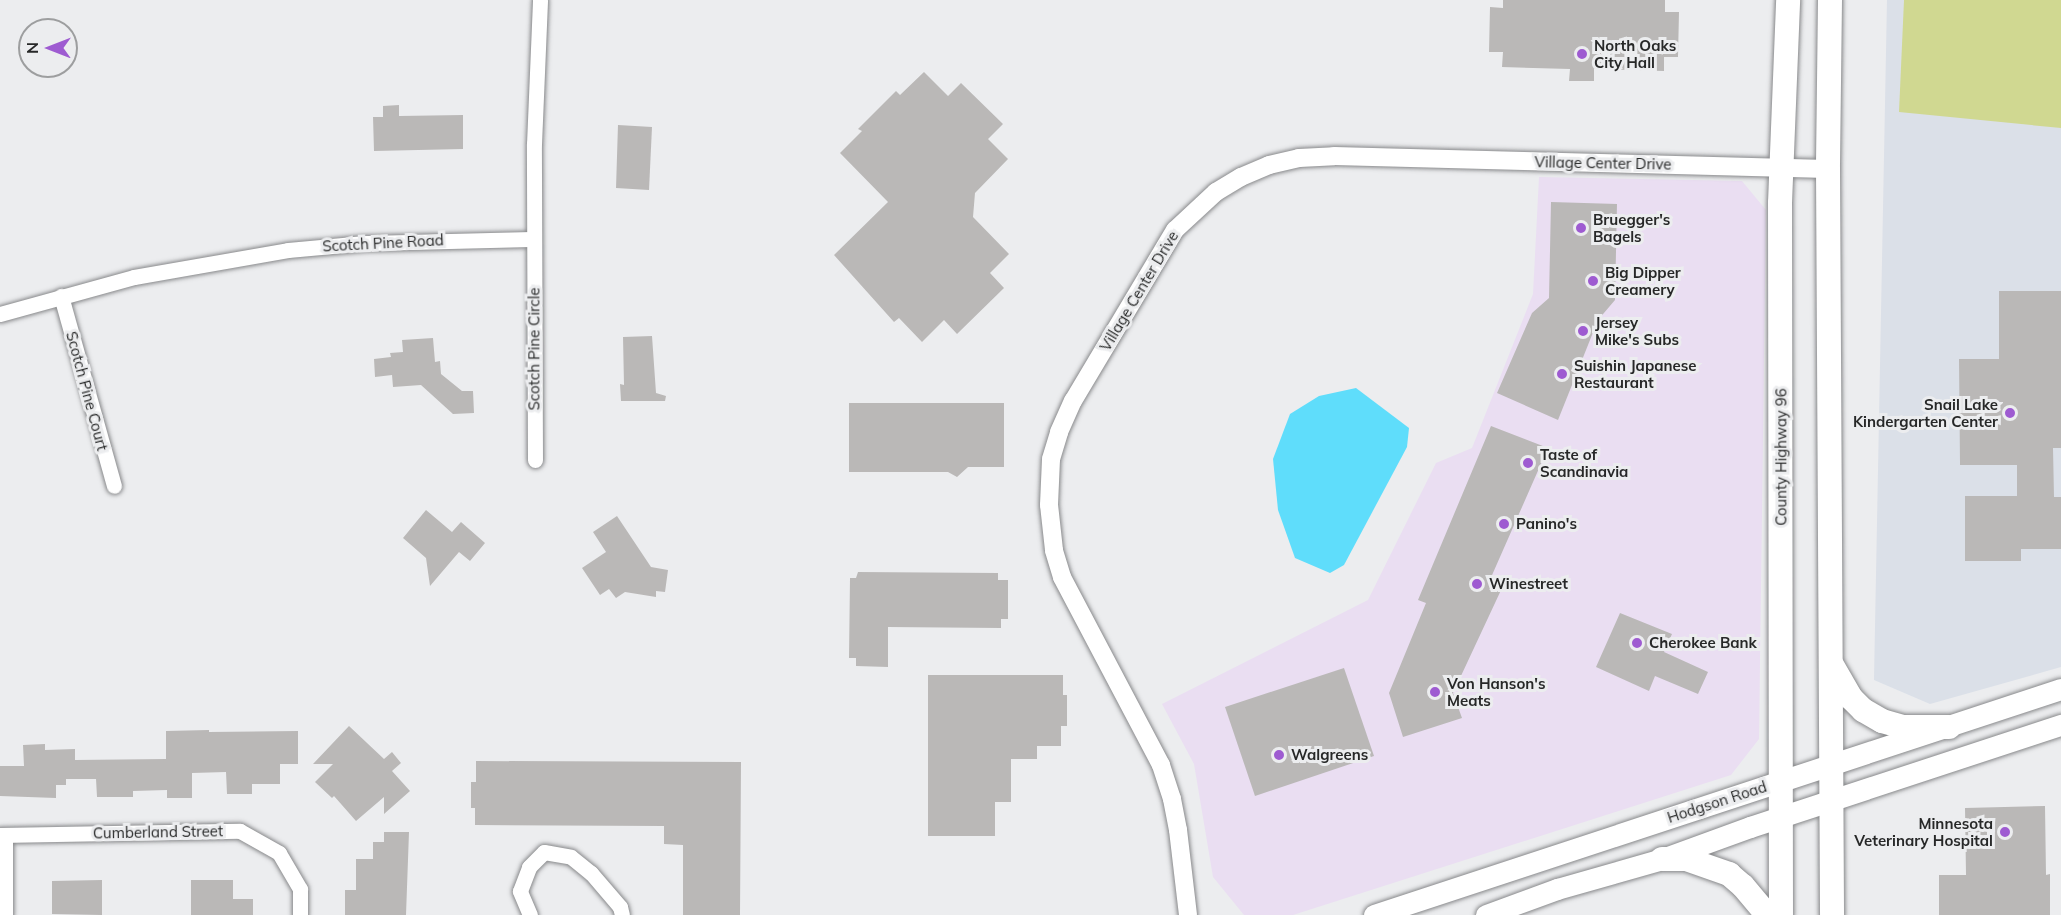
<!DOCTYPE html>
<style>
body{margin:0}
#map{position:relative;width:2061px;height:915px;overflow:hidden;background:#ecedef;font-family:Mulish,sans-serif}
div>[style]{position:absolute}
.commercial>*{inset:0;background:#eadef2}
.built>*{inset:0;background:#dbe0e8}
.green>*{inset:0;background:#d0d891}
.water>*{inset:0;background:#5fddfb}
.building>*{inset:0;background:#bab8b7}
.roads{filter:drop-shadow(0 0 2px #88898b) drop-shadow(0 0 2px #88898b)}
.minor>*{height:15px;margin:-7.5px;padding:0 7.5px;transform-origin:7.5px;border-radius:7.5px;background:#fff}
.tertiary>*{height:18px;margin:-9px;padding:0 9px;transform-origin:9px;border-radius:9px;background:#fff}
.secondary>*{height:21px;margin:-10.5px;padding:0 10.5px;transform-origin:10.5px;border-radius:10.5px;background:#fff}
.primary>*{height:24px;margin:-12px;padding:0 12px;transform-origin:12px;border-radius:12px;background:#fff}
.dots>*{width:16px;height:16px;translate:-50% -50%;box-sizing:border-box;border:3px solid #ecedef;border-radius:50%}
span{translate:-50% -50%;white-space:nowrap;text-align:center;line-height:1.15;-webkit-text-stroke:6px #ecedef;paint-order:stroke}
.poi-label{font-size:15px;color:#272828;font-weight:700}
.left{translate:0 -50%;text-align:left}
.right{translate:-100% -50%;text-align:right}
.street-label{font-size:15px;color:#272828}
.north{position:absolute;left:18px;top:18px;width:60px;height:60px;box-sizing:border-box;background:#ecedef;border:2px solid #9d9e9f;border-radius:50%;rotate:270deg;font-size:16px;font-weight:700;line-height:24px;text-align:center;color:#272828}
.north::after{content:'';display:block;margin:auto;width:21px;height:27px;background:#9e5bd1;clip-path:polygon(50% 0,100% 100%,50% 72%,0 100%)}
</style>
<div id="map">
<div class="commercial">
<i style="clip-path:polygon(1539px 177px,1742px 181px,1766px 210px,1759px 739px,1731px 775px,1293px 915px,1244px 915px,1213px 877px,1194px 764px,1162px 704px,1368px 600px,1436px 463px,1472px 448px,1533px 294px)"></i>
</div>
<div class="built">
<i style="clip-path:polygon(1887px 0,2061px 0,2061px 667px,1930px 704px,1874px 680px)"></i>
</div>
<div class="green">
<i style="clip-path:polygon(1904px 0,2061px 0,2061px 128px,1899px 112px)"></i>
</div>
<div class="water">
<i style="clip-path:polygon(1356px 388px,1409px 428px,1407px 447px,1344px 565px,1330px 573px,1295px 558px,1278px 510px,1273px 459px,1290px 414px,1319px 396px)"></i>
</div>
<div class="building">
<i style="clip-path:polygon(1503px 0,1665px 0,1665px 12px,1679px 12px,1678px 57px,1664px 57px,1664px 71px,1594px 69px,1594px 81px,1569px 81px,1570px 69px,1502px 67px,1503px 52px,1489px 52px,1490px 7px,1503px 8px)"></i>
<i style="clip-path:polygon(924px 72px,948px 96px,961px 83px,1003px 124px,988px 139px,1008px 159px,975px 193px,973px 217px,1009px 254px,990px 273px,1004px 288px,957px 334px,944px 320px,922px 342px,899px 318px,894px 322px,834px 255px,888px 202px,840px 153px,862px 131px,858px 129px,896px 91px,900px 95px)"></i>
<i style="clip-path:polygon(399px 105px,399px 116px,463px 115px,463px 149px,374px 151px,373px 117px,383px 117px,383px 106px)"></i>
<i style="clip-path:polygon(618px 125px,652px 127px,649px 190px,616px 188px)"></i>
<i style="clip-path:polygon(1551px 202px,1617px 204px,1615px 300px,1598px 320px,1558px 420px,1497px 393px,1532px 313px,1549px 298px)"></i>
<i style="clip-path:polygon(1999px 291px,2061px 291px,2061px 448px,2053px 448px,2054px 497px,2061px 497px,2061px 549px,2021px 549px,2021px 561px,1965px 561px,1965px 496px,2017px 496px,2017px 465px,1960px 465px,1959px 359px,1999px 359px)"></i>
<i style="clip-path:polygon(652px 336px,656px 393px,666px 396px,665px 401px,621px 401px,620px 384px,624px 385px,623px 337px)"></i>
<i style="clip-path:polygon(433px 338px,435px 362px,440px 361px,441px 374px,462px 391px,473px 391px,474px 413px,453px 414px,421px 385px,393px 387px,392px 375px,375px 377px,374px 359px,391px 357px,390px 353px,403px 352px,402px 340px)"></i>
<i style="clip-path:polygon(849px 403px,1004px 403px,1004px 467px,968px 467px,957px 477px,948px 472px,849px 472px)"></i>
<i style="clip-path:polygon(1491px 426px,1548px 448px,1489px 582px,1502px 588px,1453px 693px,1462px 718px,1403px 737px,1389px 693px,1426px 603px,1418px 600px)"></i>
<i style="clip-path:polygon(426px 510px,452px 532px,461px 522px,485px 543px,470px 561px,459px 552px,430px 586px,426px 558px,403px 538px)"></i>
<i style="clip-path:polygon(617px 516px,651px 567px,668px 570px,665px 592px,656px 591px,656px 597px,625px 592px,616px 598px,609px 589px,600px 595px,582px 568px,606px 552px,593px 532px)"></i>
<i style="clip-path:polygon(858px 572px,998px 573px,998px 580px,1008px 580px,1008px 619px,1001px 619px,1001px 628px,888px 627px,888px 667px,856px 666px,856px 658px,849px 658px,850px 578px,856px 578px)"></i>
<i style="clip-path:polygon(1620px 613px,1672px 634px,1664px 652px,1708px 672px,1698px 694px,1655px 676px,1649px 691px,1596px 667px)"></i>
<i style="clip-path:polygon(1344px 668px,1374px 756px,1255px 796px,1225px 707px)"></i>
<i style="clip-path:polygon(928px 675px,1063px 675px,1063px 695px,1067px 695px,1067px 726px,1061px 726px,1061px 746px,1037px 746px,1037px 759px,1011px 759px,1011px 802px,995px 802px,995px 836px,928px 836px)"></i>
<i style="clip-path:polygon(349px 726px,384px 759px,392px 752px,401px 763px,392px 771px,410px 791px,384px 814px,384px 797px,356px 821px,334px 796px,332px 798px,315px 782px,333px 764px,313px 764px)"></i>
<i style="clip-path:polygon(209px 730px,209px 732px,298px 731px,298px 764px,280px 764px,280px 784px,252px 784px,252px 794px,227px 794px,226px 772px,192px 773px,192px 798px,167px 798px,167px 790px,133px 791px,133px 797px,97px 797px,96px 779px,66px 779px,66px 785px,56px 785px,56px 798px,0 796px,0 766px,24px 766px,23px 745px,45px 744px,45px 750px,75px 749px,75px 760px,166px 759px,166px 731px)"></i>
<i style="clip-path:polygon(476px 761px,741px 762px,740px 915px,683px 915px,683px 845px,664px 844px,664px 826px,475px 825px,475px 808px,471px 808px,471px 782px,476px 782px)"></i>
<i style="clip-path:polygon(2045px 806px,2046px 875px,2050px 874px,2050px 915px,1939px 915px,1939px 875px,1966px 875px,1965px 808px)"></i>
<i style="clip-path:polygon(384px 832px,409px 832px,406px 915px,345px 915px,345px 890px,356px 890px,356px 859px,373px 859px,373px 842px,384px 842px)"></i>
<i style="clip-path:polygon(102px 880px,102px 915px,52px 914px,52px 881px)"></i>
<i style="clip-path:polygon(191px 880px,233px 880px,233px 899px,253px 899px,253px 915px,191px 915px)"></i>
</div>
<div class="roads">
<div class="minor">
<i style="left:61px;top:296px;width:197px;rotate:74.4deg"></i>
<i style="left:0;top:314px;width:139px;rotate:-15.4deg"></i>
<i style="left:134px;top:277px;width:156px;rotate:-9.9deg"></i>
<i style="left:288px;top:250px;width:77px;rotate:-5.2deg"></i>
<i style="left:365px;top:243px;width:169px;rotate:-1.4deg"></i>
<i style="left:535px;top:460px;width:316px;rotate:-90.2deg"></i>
<i style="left:534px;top:144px;width:144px;rotate:-87.6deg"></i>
<i style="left:0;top:835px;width:240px;rotate:-1deg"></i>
<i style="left:240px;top:831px;width:45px;rotate:29.4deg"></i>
<i style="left:279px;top:853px;width:42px;rotate:59.7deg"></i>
<i style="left:300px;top:889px;width:26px;rotate:90deg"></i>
<i style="left:5px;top:915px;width:80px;rotate:-90deg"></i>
<i style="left:530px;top:915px;width:26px;rotate:-113deg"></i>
<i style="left:520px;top:891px;width:26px;rotate:-69deg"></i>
<i style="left:529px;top:867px;width:21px;rotate:-45deg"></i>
<i style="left:544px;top:852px;width:27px;rotate:10deg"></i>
<i style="left:571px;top:857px;width:26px;rotate:39deg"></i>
<i style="left:591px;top:873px;width:45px;rotate:49.5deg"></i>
<i style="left:620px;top:907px;width:8px;rotate:76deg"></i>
</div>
<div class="tertiary">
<i style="left:1188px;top:915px;width:86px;rotate:-96.7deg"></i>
<i style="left:1178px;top:830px;width:32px;rotate:-101deg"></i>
<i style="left:1172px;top:799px;width:36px;rotate:-108deg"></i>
<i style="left:1161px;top:765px;width:212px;rotate:-117.8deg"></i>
<i style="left:1062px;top:577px;width:28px;rotate:-107deg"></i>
<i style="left:1054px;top:550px;width:45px;rotate:-96.3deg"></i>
<i style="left:1049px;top:505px;width:46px;rotate:-87.5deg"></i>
<i style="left:1051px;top:459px;width:28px;rotate:-73deg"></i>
<i style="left:1059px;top:432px;width:34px;rotate:-66deg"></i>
<i style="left:1073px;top:401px;width:199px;rotate:-59.2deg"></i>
<i style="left:1175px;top:230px;width:56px;rotate:-42.8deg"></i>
<i style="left:1216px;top:192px;width:29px;rotate:-31deg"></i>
<i style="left:1241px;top:177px;width:30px;rotate:-23deg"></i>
<i style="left:1269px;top:165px;width:31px;rotate:-13deg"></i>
<i style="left:1299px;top:158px;width:35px;rotate:-3deg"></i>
<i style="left:1334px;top:156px;width:494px;rotate:1.5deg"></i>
</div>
<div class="secondary">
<i style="left:1374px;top:915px;width:723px;rotate:-18.21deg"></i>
<i style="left:1486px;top:915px;width:76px;rotate:-20.1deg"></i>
<i style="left:1557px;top:889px;width:109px;rotate:-15.9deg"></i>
<i style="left:1662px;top:859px;width:94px;rotate:-20deg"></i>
<i style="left:1750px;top:827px;width:327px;rotate:-18.2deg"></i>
</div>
<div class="primary">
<i style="left:1830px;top:0;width:169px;rotate:90.7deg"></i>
<i style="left:1828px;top:169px;width:746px;rotate:89.69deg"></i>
<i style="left:1832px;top:665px;width:38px;rotate:60deg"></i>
<i style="left:1851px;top:698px;width:17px;rotate:45deg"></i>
<i style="left:1863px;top:710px;width:22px;rotate:30deg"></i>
<i style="left:1882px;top:721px;width:22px;rotate:16deg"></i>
<i style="left:1903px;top:727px;width:46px"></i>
<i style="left:1662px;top:859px;width:24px"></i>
<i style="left:1686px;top:859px;width:46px;rotate:19.2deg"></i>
<i style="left:1729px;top:874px;width:18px;rotate:41deg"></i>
<i style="left:1743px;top:886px;width:38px;rotate:50deg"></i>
<i style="left:1781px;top:915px;width:712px;rotate:-90.08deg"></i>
<i style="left:1780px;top:203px;width:203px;rotate:-87.7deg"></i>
</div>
</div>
<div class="dots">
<i style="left:1582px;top:54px;background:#9e5bd1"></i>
<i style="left:1581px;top:228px;background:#9e5bd1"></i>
<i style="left:1593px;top:281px;background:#9e5bd1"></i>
<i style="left:1583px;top:331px;background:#9e5bd1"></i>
<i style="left:1562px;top:374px;background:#9e5bd1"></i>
<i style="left:2010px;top:413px;background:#9e5bd1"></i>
<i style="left:1528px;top:463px;background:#9e5bd1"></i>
<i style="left:1504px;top:524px;background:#9e5bd1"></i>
<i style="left:1477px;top:584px;background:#9e5bd1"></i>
<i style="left:1637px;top:643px;background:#9e5bd1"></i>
<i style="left:1435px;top:692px;background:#9e5bd1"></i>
<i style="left:1279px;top:755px;background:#9e5bd1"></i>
<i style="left:2005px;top:832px;background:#9e5bd1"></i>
</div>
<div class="poi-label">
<span class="left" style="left:1594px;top:54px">North Oaks<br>City Hall</span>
<span class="left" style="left:1593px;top:228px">Bruegger's<br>Bagels</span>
<span class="left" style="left:1605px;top:281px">Big Dipper<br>Creamery</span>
<span class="left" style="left:1595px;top:331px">Jersey<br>Mike's Subs</span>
<span class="left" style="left:1574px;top:374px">Suishin Japanese<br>Restaurant</span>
<span class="right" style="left:1998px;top:413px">Snail Lake<br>Kindergarten Center</span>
<span class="left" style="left:1540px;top:463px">Taste of<br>Scandinavia</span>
<span class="left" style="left:1516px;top:524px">Panino's</span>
<span class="left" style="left:1489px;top:584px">Winestreet</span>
<span class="left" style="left:1649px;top:643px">Cherokee Bank</span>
<span class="left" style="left:1447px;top:692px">Von Hanson's<br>Meats</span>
<span class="left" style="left:1291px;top:755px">Walgreens</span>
<span class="right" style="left:1993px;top:832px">Minnesota<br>Veterinary Hospital</span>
</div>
<div class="street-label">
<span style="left:1603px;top:163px;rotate:1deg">Village Center Drive</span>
<span style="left:383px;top:243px;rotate:-3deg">Scotch Pine Road</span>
<span style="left:1139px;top:291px;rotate:-59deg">Village Center Drive</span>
<span style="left:534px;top:349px;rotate:-90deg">Scotch Pine Circle</span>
<span style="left:87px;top:391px;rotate:75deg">Scotch Pine Court</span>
<span style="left:1781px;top:457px;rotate:-90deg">County Highway 96</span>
<span style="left:1717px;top:802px;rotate:-18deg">Hodgson Road</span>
<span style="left:158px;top:832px;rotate:-1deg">Cumberland Street</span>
</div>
<div class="north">N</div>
</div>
